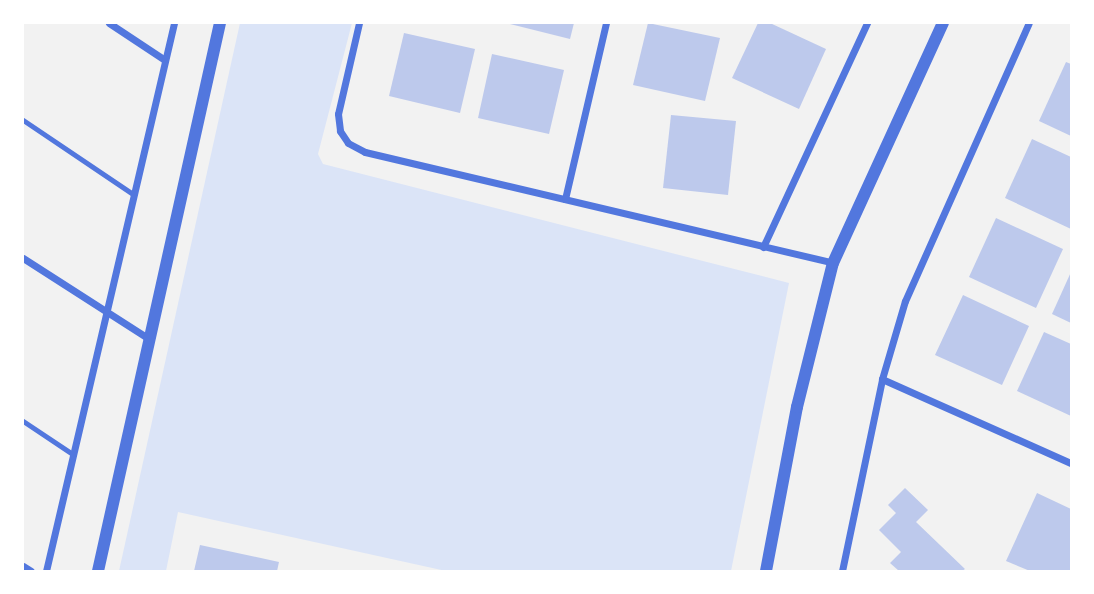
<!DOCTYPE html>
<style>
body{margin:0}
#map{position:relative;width:1094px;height:594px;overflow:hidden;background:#f2f2f2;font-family:Poppins,sans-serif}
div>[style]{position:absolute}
.green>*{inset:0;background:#dbe4f7}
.building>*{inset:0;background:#bdc9ec}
.service>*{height:5px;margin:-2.5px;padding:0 2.5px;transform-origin:2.5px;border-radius:2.5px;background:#5277de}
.minor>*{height:7px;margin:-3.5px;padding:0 3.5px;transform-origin:3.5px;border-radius:3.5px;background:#5277de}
.tertiary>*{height:12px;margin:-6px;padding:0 6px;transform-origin:6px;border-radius:6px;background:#5277de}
span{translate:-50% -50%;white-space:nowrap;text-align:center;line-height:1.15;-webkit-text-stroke:6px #fff;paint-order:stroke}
.frame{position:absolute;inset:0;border:24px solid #fff;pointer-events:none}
</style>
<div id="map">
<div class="green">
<i style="clip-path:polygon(240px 23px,352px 23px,318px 154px,323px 164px,789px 283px,731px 571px,446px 571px,178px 512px,166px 571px,119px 571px)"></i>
</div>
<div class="building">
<i style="clip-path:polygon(506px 23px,574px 23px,570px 39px)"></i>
<i style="clip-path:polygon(648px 23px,720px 38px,705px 101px,633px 85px)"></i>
<i style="clip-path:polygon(758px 23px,770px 23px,826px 49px,799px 109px,732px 78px)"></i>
<i style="clip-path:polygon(404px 33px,475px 49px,460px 113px,389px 96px)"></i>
<i style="clip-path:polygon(492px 54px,564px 70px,549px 134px,478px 118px)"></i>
<i style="clip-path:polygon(1066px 62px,1071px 64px,1071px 136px,1039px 121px)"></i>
<i style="clip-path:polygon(671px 115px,736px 121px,728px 195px,663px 188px)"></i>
<i style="clip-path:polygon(1032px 139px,1071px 157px,1071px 229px,1005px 198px)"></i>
<i style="clip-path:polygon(996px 218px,1063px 249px,1036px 308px,969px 277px)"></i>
<i style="clip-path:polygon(1071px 272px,1071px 323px,1052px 314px)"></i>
<i style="clip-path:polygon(963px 295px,1029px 326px,1002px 385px,935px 355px)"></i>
<i style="clip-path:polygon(1044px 332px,1071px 344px,1071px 416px,1017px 391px)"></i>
<i style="clip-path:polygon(905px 488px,928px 510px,916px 522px,965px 569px,962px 571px,899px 571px,890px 563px,901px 552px,879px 530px,896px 513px,888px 505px)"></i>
<i style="clip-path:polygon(1037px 493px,1071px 509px,1071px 571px,1030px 571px,1006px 561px)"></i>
<i style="clip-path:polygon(200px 545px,279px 562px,277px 571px,194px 571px)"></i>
</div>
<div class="service">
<i style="left:23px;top:120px;width:134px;rotate:34deg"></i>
<i style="left:23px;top:421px;width:61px;rotate:33.7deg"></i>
</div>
<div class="minor">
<i style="left:109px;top:23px;width:67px;rotate:33.5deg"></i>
<i style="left:359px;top:23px;width:93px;rotate:103deg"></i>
<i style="left:338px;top:114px;width:17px;rotate:83deg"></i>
<i style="left:340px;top:131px;width:14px;rotate:56deg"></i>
<i style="left:348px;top:143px;width:19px;rotate:28deg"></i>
<i style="left:365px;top:152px;width:481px;rotate:13.3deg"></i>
<i style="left:565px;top:199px;width:181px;rotate:-76.9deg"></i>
<i style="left:763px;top:247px;width:247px;rotate:-65.1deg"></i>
<i style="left:23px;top:258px;width:150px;rotate:32.7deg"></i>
<i style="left:882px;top:379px;width:207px;rotate:24deg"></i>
<i style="left:23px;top:566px;width:9px;rotate:32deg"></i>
<i style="left:46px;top:571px;width:563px;rotate:-76.85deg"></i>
<i style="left:842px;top:571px;width:196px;rotate:-78.2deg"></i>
<i style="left:882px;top:379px;width:81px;rotate:-73.6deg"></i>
<i style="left:905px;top:301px;width:304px;rotate:-66deg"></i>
</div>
<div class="tertiary">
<i style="left:98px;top:571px;width:561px;rotate:-77.45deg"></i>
<i style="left:766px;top:571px;width:167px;rotate:-79.3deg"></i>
<i style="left:797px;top:407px;width:148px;rotate:-76deg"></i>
<i style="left:833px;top:263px;width:264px;rotate:-65.4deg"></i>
</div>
<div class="frame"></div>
</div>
